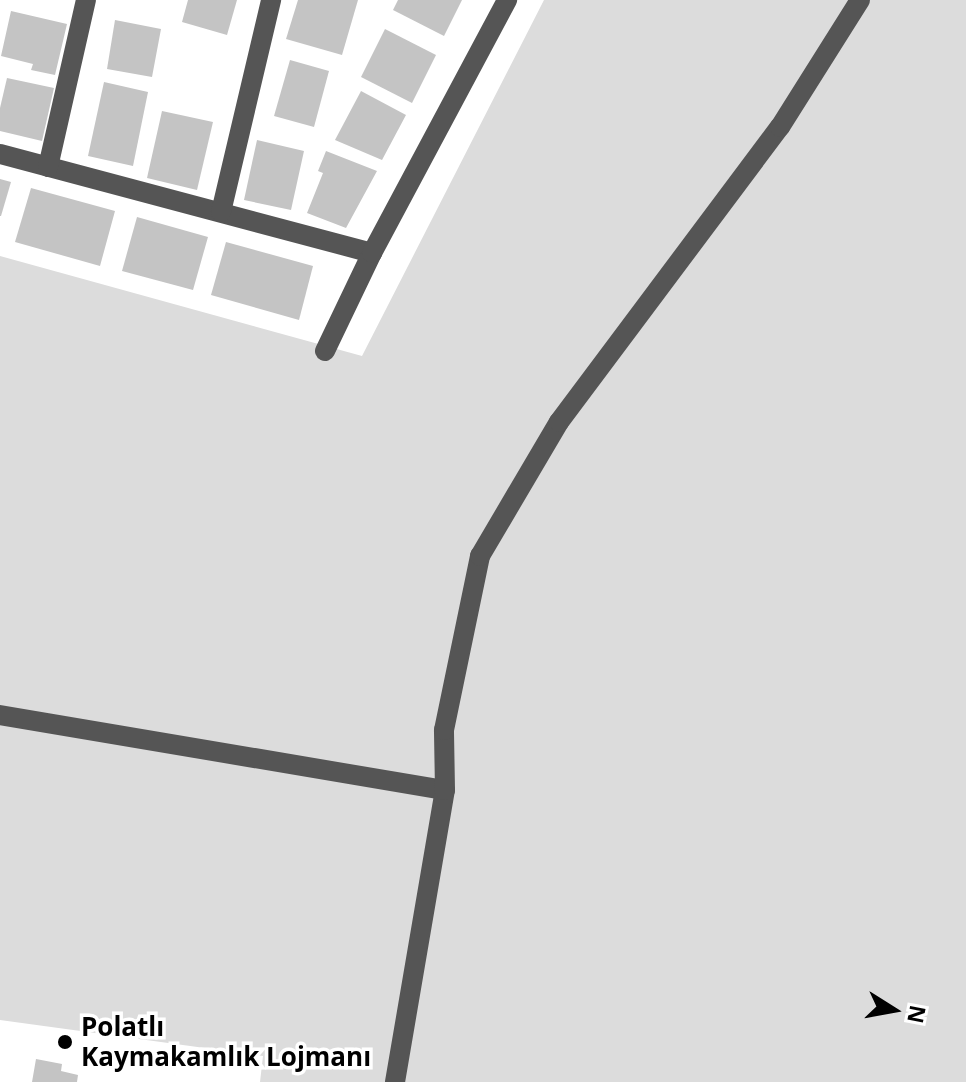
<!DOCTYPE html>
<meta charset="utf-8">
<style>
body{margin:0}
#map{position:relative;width:966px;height:1082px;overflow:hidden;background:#fff;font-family:"Open Sans",sans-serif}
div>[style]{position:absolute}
.green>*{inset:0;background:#dcdcdc}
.building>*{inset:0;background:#c4c4c4}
.minor>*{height:20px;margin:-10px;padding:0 10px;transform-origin:10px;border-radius:10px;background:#555}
.dots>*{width:22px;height:22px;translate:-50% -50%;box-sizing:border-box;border:4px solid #fff;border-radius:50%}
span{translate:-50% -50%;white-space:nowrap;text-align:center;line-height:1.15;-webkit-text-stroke:7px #fff;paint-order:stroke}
.poi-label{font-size:26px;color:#000;font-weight:700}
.left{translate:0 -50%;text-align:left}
.north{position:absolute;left:854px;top:970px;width:80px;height:80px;-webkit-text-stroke:6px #fff;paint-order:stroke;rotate:101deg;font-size:22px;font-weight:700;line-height:32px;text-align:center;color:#000}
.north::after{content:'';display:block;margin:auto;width:28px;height:36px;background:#000;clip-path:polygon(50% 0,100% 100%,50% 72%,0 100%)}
</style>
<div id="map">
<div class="green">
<i style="clip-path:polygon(544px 0,966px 0,966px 1082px,260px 1082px,263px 1056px,0 1020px,0 256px,362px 356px)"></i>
</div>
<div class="building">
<i style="clip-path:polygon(188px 0,237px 0,227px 35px,182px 22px)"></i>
<i style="clip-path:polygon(298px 0,358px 0,342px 55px,286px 39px)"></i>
<i style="clip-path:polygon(398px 0,462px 0,444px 36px,393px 10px)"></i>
<i style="clip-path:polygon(11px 11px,67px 24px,55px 75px,31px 70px,33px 64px,1px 56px)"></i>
<i style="clip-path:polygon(115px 20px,161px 29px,152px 77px,107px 69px)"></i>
<i style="clip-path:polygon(385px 29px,436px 55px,412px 103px,361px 77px)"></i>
<i style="clip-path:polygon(290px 60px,329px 71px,314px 127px,274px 116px)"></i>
<i style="clip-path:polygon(7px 78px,54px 88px,42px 141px,0 131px,0 108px)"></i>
<i style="clip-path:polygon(104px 82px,148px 92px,133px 166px,88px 156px)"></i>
<i style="clip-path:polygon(361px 91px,406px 115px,382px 160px,335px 140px)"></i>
<i style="clip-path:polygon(162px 111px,213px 122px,197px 190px,147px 178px)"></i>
<i style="clip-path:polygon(257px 140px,304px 151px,291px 210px,244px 200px)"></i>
<i style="clip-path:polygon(326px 151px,377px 171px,346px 228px,307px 213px,323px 173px,318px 171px)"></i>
<i style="clip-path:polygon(0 179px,11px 182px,1px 216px,0 216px)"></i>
<i style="clip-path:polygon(31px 188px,115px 211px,100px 266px,15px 242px)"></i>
<i style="clip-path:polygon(137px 217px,208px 237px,193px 290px,122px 271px)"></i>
<i style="clip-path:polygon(226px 242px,313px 266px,299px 320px,211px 295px)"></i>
<i style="clip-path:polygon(36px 1059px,62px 1064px,61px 1071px,78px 1075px,77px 1082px,32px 1082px)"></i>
</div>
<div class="minor">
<i style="left:0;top:154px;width:385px;rotate:14.9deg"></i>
<i style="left:48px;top:167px;width:171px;rotate:-77.2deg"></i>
<i style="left:221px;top:212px;width:218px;rotate:-76.7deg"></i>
<i style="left:325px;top:351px;width:109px;rotate:-64.4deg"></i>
<i style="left:372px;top:253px;width:287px;rotate:-61.9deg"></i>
<i style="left:0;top:715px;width:451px;rotate:9.6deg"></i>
<i style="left:395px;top:1082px;width:296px;rotate:-80.3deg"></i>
<i style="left:445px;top:790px;width:60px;rotate:-91deg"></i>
<i style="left:444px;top:730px;width:178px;rotate:-78.3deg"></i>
<i style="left:480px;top:556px;width:156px;rotate:-59.5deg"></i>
<i style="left:559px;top:422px;width:369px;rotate:-53.2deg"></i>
<i style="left:780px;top:127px;width:150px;rotate:-57.8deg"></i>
</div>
<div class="dots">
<i style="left:65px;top:1042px;background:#000"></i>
</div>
<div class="poi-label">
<span class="left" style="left:81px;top:1042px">Polatlı<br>Kaymakamlık Lojmanı</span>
</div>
<div class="north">N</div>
</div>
